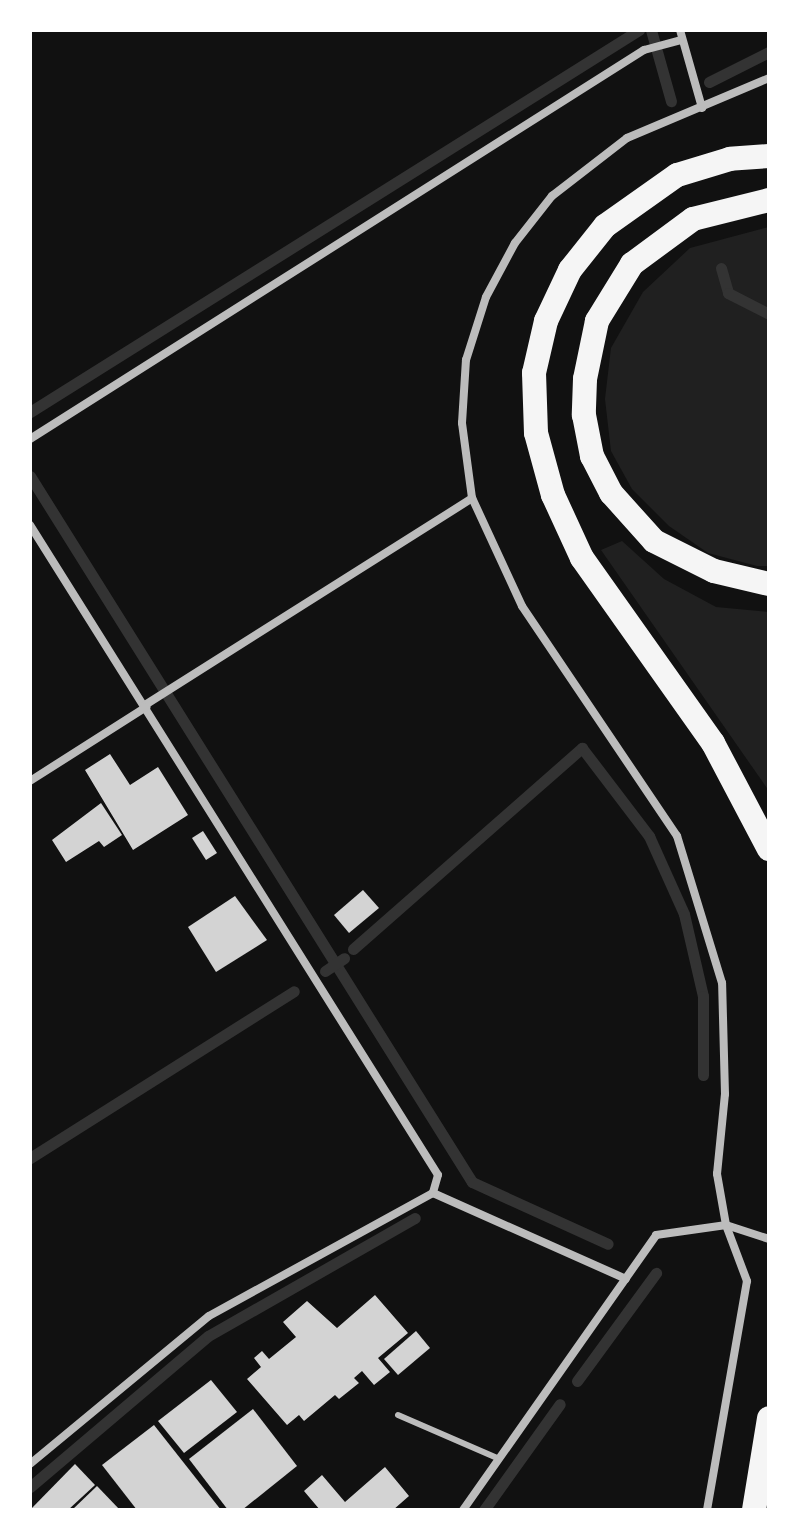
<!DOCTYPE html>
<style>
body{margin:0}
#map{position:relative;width:799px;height:1540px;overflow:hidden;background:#111;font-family:"Fira Sans Condensed",sans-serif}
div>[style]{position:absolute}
.green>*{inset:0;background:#202020}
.stream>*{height:11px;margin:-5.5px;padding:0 5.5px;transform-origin:5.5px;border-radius:5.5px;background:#333}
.building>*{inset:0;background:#d3d3d3}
.service>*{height:6px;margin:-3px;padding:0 3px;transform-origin:3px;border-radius:3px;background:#bcbcbc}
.minor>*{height:8px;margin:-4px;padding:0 4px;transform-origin:4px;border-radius:4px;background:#bcbcbc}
.motorway>*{height:24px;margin:-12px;padding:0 12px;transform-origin:12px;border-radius:12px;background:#f5f5f5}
span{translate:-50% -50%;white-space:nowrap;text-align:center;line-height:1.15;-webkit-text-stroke:8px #fff;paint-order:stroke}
.frame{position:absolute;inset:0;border:32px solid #fff;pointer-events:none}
</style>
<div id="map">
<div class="green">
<i style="clip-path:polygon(769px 227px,769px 566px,757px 566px,708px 553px,669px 526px,632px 489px,611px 451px,605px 399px,611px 348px,643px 292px,690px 248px)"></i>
<i style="clip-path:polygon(622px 541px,664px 579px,716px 607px,769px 612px,769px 791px,601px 550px)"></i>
</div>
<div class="stream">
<i style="left:651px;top:30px;width:74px;rotate:74.3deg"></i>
<i style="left:709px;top:82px;width:67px;rotate:-26.6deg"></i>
<i style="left:721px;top:268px;width:26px;rotate:74deg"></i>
<i style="left:728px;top:293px;width:46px;rotate:27.1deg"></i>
<i style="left:30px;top:412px;width:719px;rotate:-32.1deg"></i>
<i style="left:30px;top:476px;width:833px;rotate:57.95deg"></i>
<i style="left:472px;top:1182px;width:149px;rotate:24.5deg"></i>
<i style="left:353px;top:949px;width:305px;rotate:-41.3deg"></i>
<i style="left:582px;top:748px;width:111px;rotate:52.7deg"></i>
<i style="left:649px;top:836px;width:85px;rotate:65.8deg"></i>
<i style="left:684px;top:914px;width:84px;rotate:77deg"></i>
<i style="left:703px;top:996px;width:79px;rotate:90deg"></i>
<i style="left:325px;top:971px;width:23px;rotate:-34deg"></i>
<i style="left:30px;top:1158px;width:312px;rotate:-32.3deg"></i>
<i style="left:577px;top:1381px;width:134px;rotate:-53.8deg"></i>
<i style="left:30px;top:1487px;width:233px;rotate:-40.3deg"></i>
<i style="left:208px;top:1336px;width:238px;rotate:-29.7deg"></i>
<i style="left:484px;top:1510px;width:130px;rotate:-54.4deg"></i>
</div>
<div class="building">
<i style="clip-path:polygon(110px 754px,130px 785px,158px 767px,188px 815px,133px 850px,85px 770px)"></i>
<i style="clip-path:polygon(101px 803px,122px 835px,104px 847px,99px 841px,66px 862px,52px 840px)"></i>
<i style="clip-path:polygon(203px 831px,217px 853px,206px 860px,192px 838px)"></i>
<i style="clip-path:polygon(363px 890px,379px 908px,349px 933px,334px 915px)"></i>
<i style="clip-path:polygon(235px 896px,267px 940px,216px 972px,188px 927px)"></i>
<i style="clip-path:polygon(375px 1295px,408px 1333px,378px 1358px,390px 1372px,374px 1385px,362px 1371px,354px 1378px,359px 1383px,339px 1399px,335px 1395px,304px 1421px,299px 1415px,287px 1425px,247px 1379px,261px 1367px,254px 1358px,262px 1351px,269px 1359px,296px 1337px,283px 1322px,307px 1301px,337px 1328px)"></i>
<i style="clip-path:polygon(416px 1331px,430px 1348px,398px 1375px,384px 1359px)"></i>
<i style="clip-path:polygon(211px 1380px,237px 1412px,184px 1453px,158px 1421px)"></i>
<i style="clip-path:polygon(253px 1409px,297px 1466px,242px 1510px,228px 1510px,189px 1459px)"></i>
<i style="clip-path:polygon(154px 1425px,221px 1510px,137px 1510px,102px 1465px)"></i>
<i style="clip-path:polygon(75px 1464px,95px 1485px,68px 1510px,30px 1510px)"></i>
<i style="clip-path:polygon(385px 1467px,409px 1496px,393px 1510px,320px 1510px,304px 1491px,322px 1475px,345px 1502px)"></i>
<i style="clip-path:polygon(97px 1486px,120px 1510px,72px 1510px)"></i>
</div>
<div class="service">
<i style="left:398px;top:1415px;width:110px;rotate:23.5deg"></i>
</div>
<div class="minor">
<i style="left:680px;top:30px;width:81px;rotate:74.2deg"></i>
<i style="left:30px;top:439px;width:727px;rotate:-32.36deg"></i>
<i style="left:644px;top:50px;width:39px;rotate:-15deg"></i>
<i style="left:30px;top:525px;width:767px;rotate:57.88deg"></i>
<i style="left:438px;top:1175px;width:19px;rotate:106deg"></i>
<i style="left:145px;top:705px;width:387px;rotate:-32.3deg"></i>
<i style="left:30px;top:781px;width:138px;rotate:-32.5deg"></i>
<i style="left:30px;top:1464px;width:232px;rotate:-39.6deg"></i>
<i style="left:209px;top:1316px;width:256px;rotate:-28.8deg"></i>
<i style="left:433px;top:1193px;width:211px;rotate:24deg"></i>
<i style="left:463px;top:1510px;width:336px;rotate:-54.9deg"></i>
<i style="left:656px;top:1235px;width:71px;rotate:-8.1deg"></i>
<i style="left:726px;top:1225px;width:45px;rotate:18deg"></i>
<i style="left:707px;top:1510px;width:232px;rotate:-80.1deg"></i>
<i style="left:747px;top:1281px;width:60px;rotate:-110.6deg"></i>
<i style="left:726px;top:1225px;width:52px;rotate:-100deg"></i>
<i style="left:717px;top:1174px;width:80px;rotate:-84.3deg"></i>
<i style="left:725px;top:1094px;width:111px;rotate:-91.5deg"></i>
<i style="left:722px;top:983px;width:154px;rotate:-107deg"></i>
<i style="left:677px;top:836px;width:277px;rotate:-124deg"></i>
<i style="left:522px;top:606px;width:119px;rotate:-114.8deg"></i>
<i style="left:472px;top:498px;width:76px;rotate:-97.6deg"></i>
<i style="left:462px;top:423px;width:63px;rotate:-86.4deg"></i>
<i style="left:466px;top:360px;width:66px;rotate:-72.4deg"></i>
<i style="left:486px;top:297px;width:61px;rotate:-61.8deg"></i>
<i style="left:515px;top:243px;width:60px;rotate:-51.8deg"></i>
<i style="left:552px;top:196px;width:95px;rotate:-37.7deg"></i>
<i style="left:627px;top:138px;width:154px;rotate:-22.9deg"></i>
</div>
<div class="motorway">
<i style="left:769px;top:156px;width:39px;rotate:176deg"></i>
<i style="left:730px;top:159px;width:55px;rotate:163.2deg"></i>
<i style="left:677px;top:175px;width:88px;rotate:144.7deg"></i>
<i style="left:605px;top:226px;width:56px;rotate:128.5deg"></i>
<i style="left:570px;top:270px;width:56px;rotate:115.2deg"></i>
<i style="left:546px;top:321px;width:53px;rotate:103deg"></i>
<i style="left:534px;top:373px;width:60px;rotate:88.1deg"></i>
<i style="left:536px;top:433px;width:64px;rotate:74.7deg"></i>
<i style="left:553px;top:495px;width:69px;rotate:65.3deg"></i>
<i style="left:582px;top:558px;width:227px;rotate:54.7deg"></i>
<i style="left:713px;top:743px;width:120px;rotate:62.2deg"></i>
<i style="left:769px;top:200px;width:78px;rotate:166deg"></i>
<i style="left:693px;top:219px;width:76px;rotate:143.6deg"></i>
<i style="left:632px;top:264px;width:67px;rotate:121.6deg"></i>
<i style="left:597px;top:321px;width:59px;rotate:101.7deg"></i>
<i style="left:585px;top:379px;width:36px;rotate:92deg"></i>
<i style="left:584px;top:415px;width:42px;rotate:79deg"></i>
<i style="left:592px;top:456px;width:42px;rotate:62.8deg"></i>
<i style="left:611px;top:493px;width:64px;rotate:48.1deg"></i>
<i style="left:654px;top:541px;width:67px;rotate:26.6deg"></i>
<i style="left:714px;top:571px;width:57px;rotate:13.3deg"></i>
<i style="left:754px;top:1510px;width:93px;rotate:-80.7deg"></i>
</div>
<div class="frame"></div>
</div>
